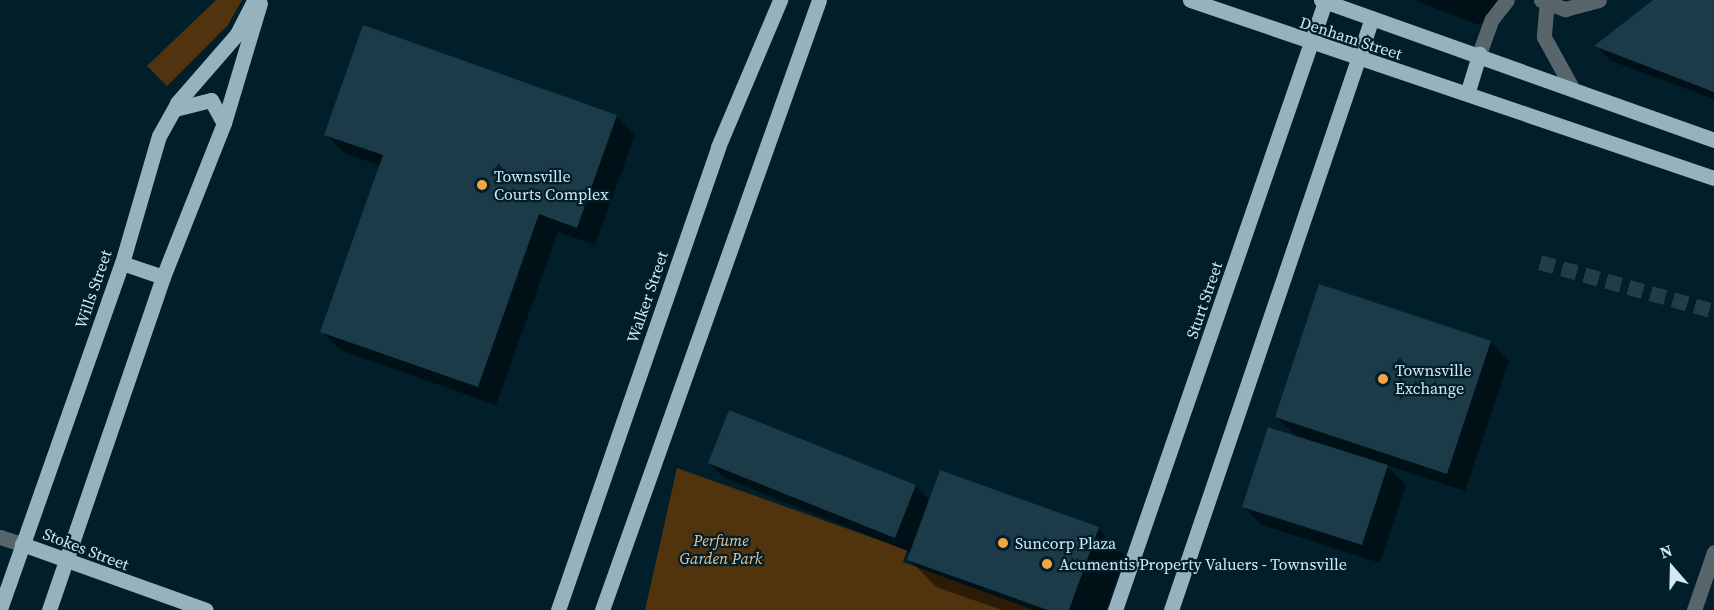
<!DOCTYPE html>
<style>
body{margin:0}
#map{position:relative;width:1714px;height:610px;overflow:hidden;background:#001f2b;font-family:"Source Serif 4",serif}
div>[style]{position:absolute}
.green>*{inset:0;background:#51330e}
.shadow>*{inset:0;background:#0007}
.building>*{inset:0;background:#1b3b48}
.minor-tunnel>*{height:15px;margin-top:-7.5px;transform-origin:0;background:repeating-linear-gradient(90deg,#203d48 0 15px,transparent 0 23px)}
.minor>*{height:15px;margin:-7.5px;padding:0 7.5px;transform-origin:7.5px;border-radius:7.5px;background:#58666c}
.major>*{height:15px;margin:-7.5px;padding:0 7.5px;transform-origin:7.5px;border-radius:7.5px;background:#95b2bf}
.dots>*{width:16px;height:16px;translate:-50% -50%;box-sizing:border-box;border:3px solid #001f2b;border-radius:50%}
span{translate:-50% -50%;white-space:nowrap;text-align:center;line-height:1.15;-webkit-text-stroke:4.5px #001f2b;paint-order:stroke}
.street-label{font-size:16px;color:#d5e7ef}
.poi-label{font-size:16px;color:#d5e7ef}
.left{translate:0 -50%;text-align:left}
.park-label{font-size:16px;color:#f3c18d;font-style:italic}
.north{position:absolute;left:1642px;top:538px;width:60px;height:60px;-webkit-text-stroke:4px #001f2b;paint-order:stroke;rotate:340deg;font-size:16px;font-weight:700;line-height:24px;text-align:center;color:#d5e7ef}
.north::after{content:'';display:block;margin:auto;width:21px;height:27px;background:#d5e7ef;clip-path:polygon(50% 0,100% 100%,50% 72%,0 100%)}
</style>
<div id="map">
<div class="green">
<i style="clip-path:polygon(216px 0,242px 0,228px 25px,167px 86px,147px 66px)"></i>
<i style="clip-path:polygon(677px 468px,907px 550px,903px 562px,1034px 610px,645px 610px)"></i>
</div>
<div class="shadow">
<i style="clip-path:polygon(1414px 0,1510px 0,1479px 25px)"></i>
<i style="clip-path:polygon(1656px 0,1714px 0,1714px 99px,1611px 61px,1596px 46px)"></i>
<i style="clip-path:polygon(616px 116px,635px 135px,595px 245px,558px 232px,496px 405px,340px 350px,322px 331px,381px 166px,344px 153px,326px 134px)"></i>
<i style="clip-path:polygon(1491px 342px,1509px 361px,1465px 491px,1386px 465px,1406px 485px,1380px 563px,1262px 525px,1243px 506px,1298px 438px,1276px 417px)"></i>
<i style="clip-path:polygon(709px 463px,916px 486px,930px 501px,1098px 528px,1125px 556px,1106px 610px,1002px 610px,936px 587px,909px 559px,912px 553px,724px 478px)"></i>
</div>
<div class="building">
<i style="clip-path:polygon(1653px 0,1714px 0,1714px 92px,1594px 46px)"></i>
<i style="clip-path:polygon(363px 25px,617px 115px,577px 228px,539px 214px,478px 387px,320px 332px,383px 155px,324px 135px)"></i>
<i style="clip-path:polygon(1319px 284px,1491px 341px,1447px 474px,1275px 417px)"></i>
<i style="clip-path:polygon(729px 410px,916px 485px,895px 538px,708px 463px)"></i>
<i style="clip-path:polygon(1268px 427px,1388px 465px,1362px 545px,1242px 507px)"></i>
<i style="clip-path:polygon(940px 470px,1099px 527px,1069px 610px,1048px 610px,907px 560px)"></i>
</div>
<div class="minor-tunnel">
<i style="left:1540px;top:262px;width:181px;rotate:15.7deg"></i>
</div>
<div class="minor">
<i style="left:1541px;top:0;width:26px;rotate:21deg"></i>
<i style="left:1565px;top:9px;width:35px;rotate:-15deg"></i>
<i style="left:1547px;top:0;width:37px;rotate:95deg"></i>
<i style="left:1544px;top:37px;width:58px;rotate:61.2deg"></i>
<i style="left:1479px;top:54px;width:37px;rotate:-70deg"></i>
<i style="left:1492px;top:19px;width:24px;rotate:-52deg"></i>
<i style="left:0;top:537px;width:23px;rotate:18deg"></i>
<i style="left:1694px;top:610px;width:61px;rotate:-71deg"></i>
</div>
<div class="major">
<i style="left:1190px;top:0;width:553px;rotate:18.76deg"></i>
<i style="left:1321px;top:0;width:417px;rotate:19.6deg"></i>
<i style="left:1468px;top:91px;width:39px;rotate:-73deg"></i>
<i style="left:175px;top:109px;width:37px;rotate:-14deg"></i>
<i style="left:211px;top:100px;width:26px;rotate:61deg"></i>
<i style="left:122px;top:263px;width:43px;rotate:18.9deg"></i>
<i style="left:22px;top:544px;width:195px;rotate:19.7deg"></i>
<i style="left:0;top:609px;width:367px;rotate:-70.6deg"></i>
<i style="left:122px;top:263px;width:132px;rotate:-73.8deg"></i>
<i style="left:159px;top:136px;width:38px;rotate:-61deg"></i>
<i style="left:177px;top:103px;width:91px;rotate:-49deg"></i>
<i style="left:237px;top:34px;width:38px;rotate:-63deg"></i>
<i style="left:49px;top:610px;width:352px;rotate:-71.1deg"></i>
<i style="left:163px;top:277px;width:166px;rotate:-68.4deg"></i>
<i style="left:224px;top:123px;width:125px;rotate:-73.3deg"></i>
<i style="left:558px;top:610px;width:490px;rotate:-70.9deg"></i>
<i style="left:718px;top:147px;width:160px;rotate:-67.1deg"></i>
<i style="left:602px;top:610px;width:647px;rotate:-70.42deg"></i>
<i style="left:1115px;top:610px;width:643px;rotate:-70.95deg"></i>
<i style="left:1171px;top:610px;width:625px;rotate:-71.25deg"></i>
</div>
<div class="dots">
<i style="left:482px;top:185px;background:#f3a443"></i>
<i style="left:1383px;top:379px;background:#f3a443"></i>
<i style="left:1003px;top:543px;background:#f3a443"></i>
<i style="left:1047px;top:564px;background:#f3a443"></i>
</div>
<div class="street-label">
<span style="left:1351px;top:38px;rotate:18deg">Denham Street</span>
<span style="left:93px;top:289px;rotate:-71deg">Wills Street</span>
<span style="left:647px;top:297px;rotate:-71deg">Walker Street</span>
<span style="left:1204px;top:300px;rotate:-71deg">Sturt Street</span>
<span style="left:86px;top:549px;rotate:21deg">Stokes Street</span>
</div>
<div class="poi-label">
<span class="left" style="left:494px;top:185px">Townsville<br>Courts Complex</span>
<span class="left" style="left:1395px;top:379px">Townsville<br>Exchange</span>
<span class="left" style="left:1015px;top:543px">Suncorp Plaza</span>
<span class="left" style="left:1059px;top:564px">Acumentis Property Valuers - Townsville</span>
</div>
<div class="park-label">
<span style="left:721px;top:549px">Perfume<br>Garden Park</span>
</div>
<div class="north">N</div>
</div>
